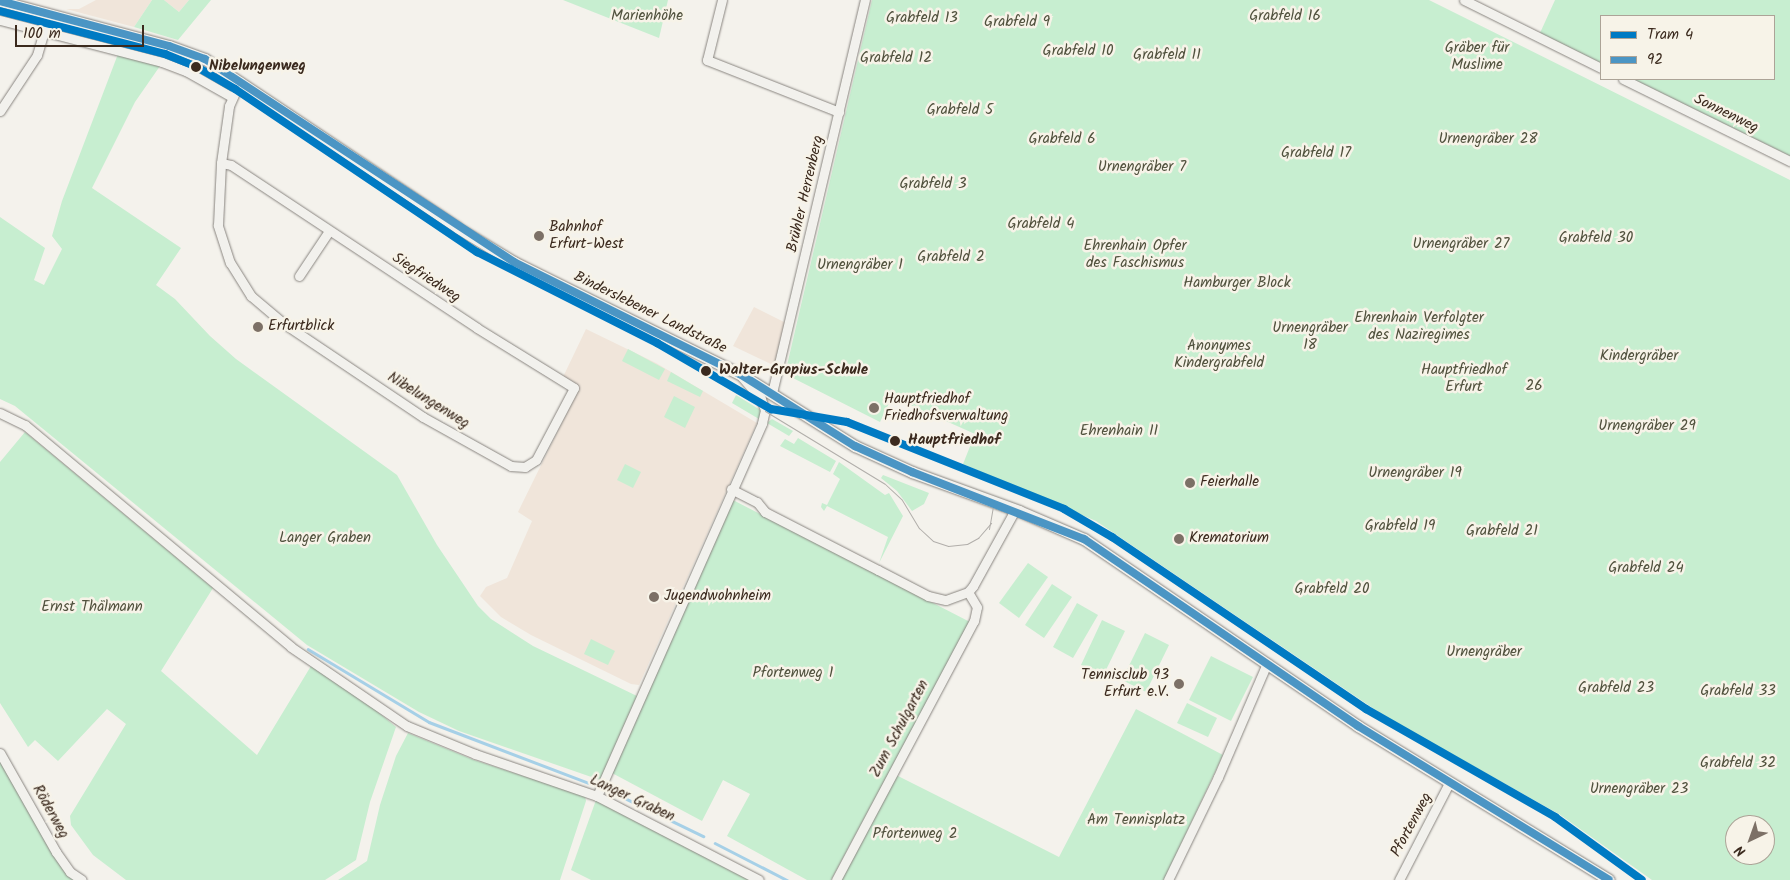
<!DOCTYPE html>
<meta charset="utf-8">
<style>
body{margin:0}
#map{position:relative;width:1790px;height:880px;overflow:hidden;background:#f4f2ec;font-family:Kalam,sans-serif}
div>[style]{position:absolute}
.built>*{inset:0;background:#f0e5da}
.green>*{inset:0;background:#c7eed0}
.stream>*{height:2.5px;margin:-1.25px;padding:0 1.25px;transform-origin:1.25px;border-radius:1.25px;background:#a6d0e7}
.roads{filter:drop-shadow(0 0 1px #898580) drop-shadow(0 0 1px #898580)}
.minor>*{height:9px;margin:-4.5px;padding:0 4.5px;transform-origin:4.5px;border-radius:4.5px;background:#f2f1ed}
.major>*{height:11px;margin:-5.5px;padding:0 5.5px;transform-origin:5.5px;border-radius:5.5px;background:#f2f1ed}
.tram>*{height:1px;margin:-0.5px;padding:0 0.5px;transform-origin:0.5px;border-radius:0.5px;background:#b1aeaa}
.bus-1>*{height:8px;margin:-4px;padding:0 4px;transform-origin:4px;border-radius:4px;background:#4b95c4}
.tram-1>*{height:8px;margin:-4px;padding:0 4px;transform-origin:4px;border-radius:4px;background:#007ac3}
.dots>*{width:14px;height:14px;translate:-50% -50%;box-sizing:border-box;border:2px solid #f7f3e8;border-radius:50%}
span{translate:-50% -50%;white-space:nowrap;text-align:center;line-height:1.15;-webkit-text-stroke:5px #f7f3e8;paint-order:stroke}
.park-label{font-size:15px;color:#50513d}
.stop-label{font-size:15px;color:#3b2a1e;font-weight:700}
.left{translate:0 -50%;text-align:left}
.street-label{font-size:15px;color:#3b2a1e}
.poi-label{font-size:15px;color:#3b2a1e}
.right{translate:-100% -50%;text-align:right}
.legend{position:absolute;left:1600px;top:15px;width:175px;height:65px;box-sizing:border-box;background:#f7f3e8;border:1px solid #aca397;margin:0;padding:6px 9px;list-style:none;font-size:15px;color:#3b2a1e}
.legend li{display:flex;align-items:center;gap:10px;height:25px}
.legend b{width:25px;border:1px solid #aca397}
.north{position:absolute;left:1725px;top:815px;width:50px;height:50px;box-sizing:border-box;background:#f7f3e8;border:1px solid #aca397;border-radius:50%;rotate:222deg;font-size:14px;font-weight:700;line-height:20px;text-align:center;color:#3b2a1e}
.north::after{content:'';display:block;margin:auto;width:18px;height:22px;background:#7c7066;clip-path:polygon(50% 0,100% 100%,50% 72%,0 100%)}
.scale{position:absolute;left:15px;top:25px;width:129px;height:22px;box-sizing:border-box;border:2px solid #3b2a1e;border-top:0;padding-left:6px;font-size:15px;line-height:18px;white-space:nowrap;color:#3b2a1e;-webkit-text-stroke:4px #f7f3e8;paint-order:stroke}
</style>
<div id="map">
<div class="built">
<i style="clip-path:polygon(96px 0,152px 0,134px 27px,66px 9px,79px 9px)"></i>
<i style="clip-path:polygon(164px 0,189px 0,179px 12px)"></i>
<i style="clip-path:polygon(754px 307px,786px 323px,775px 366px,733px 346px)"></i>
<i style="clip-path:polygon(586px 329px,656px 363px,757px 423px,639px 685px,631px 684px,531px 635px,501px 617px,480px 596px,486px 587px,507px 578px,532px 521px,518px 512px,579px 388px,563px 377px)"></i>
</div>
<div class="green">
<i style="clip-path:polygon(152px 0,164px 0,179px 12px,189px 0,211px 0,178px 40px,134px 27px)"></i>
<i style="clip-path:polygon(563px 0,668px 0,659px 38px)"></i>
<i style="clip-path:polygon(evenodd,872px 0,1429px 0,1790px 180px,1790px 880px,1652px 880px,1559px 814px,1386px 717px,1096px 521px,963px 464px,975px 434px,892px 397px,880px 422px,785px 374px,872px 0,1735px 825px,1765px 825px,1765px 855px,1735px 855px,1735px 825px)"></i>
<i style="clip-path:polygon(1555px 0,1790px 0,1790px 156px,1633px 79px,1774px 79px,1774px 16px,1601px 16px,1601px 63px,1540px 33px)"></i>
<i style="clip-path:polygon(118px 54px,160px 66px,135px 102px,92px 188px,181px 248px,156px 285px,175px 299px,210px 336px,236px 359px,397px 475px,437px 545px,478px 606px,491px 619px,533px 646px,637px 696px,600px 780px,459px 731px,419px 712px,307px 645px,15px 406px,0 399px,0 217px,45px 248px,34px 280px,44px 285px,62px 249px,52px 236px,62px 201px)"></i>
<i style="clip-path:polygon(628px 349px,665px 369px,659px 380px,622px 361px)"></i>
<i style="clip-path:polygon(671px 372px,703px 391px,700px 397px,667px 381px)"></i>
<i style="clip-path:polygon(736px 395px,762px 411px,759px 419px,732px 403px)"></i>
<i style="clip-path:polygon(674px 396px,695px 407px,685px 428px,664px 417px)"></i>
<i style="clip-path:polygon(772px 419px,793px 431px,789px 436px,767px 423px)"></i>
<i style="clip-path:polygon(25px 432px,213px 588px,161px 671px,257px 755px,311px 666px,366px 702px,396px 727px,370px 802px,356px 860px,325px 880px,126px 880px,93px 855px,71px 825px,70px 816px,126px 724px,107px 709px,58px 761px,35px 740px,28px 747px,0 703px,0 462px)"></i>
<i style="clip-path:polygon(798px 438px,836px 461px,830px 472px,780px 446px,785px 439px,794px 444px)"></i>
<i style="clip-path:polygon(839px 462px,885px 495px,889px 493px,903px 516px,879px 563px,888px 537px,827px 506px,824px 511px,821px 507px,822px 503px,827px 505px,840px 479px,833px 474px)"></i>
<i style="clip-path:polygon(625px 464px,641px 472px,633px 488px,617px 480px)"></i>
<i style="clip-path:polygon(883px 475px,929px 493px,924px 504px,912px 511px,897px 491px,881px 478px)"></i>
<i style="clip-path:polygon(731px 499px,970px 622px,831px 880px,807px 880px,727px 836px,750px 794px,723px 780px,702px 821px,612px 773px)"></i>
<i style="clip-path:polygon(1028px 563px,1048px 577px,1019px 618px,999px 603px)"></i>
<i style="clip-path:polygon(1052px 584px,1072px 597px,1044px 638px,1025px 625px)"></i>
<i style="clip-path:polygon(1077px 603px,1098px 615px,1073px 658px,1053px 647px)"></i>
<i style="clip-path:polygon(1102px 620px,1125px 631px,1103px 676px,1081px 665px)"></i>
<i style="clip-path:polygon(1145px 633px,1169px 645px,1146px 692px,1122px 680px)"></i>
<i style="clip-path:polygon(591px 639px,615px 651px,608px 665px,584px 654px)"></i>
<i style="clip-path:polygon(1211px 656px,1253px 677px,1231px 721px,1189px 700px)"></i>
<i style="clip-path:polygon(1187px 703px,1217px 718px,1208px 737px,1177px 723px)"></i>
<i style="clip-path:polygon(1136px 709px,1223px 755px,1164px 880px,841px 880px,896px 775px,1059px 857px)"></i>
<i style="clip-path:polygon(408px 733px,474px 760px,585px 796px,586px 801px,560px 880px,338px 880px,367px 861px,380px 805px,396px 756px)"></i>
<i style="clip-path:polygon(0 761px,75px 880px,0 880px)"></i>
<i style="clip-path:polygon(596px 800px,703px 853px,754px 880px,591px 880px,571px 870px)"></i>
</div>
<div class="stream">
<i style="left:308px;top:649px;width:141px;rotate:31.1deg"></i>
<i style="left:429px;top:722px;width:171px;rotate:20.9deg"></i>
<i style="left:608px;top:790px;width:106px;rotate:25.8deg"></i>
<i style="left:715px;top:843px;width:81px;rotate:27.2deg"></i>
</div>
<div class="roads">
<div class="minor">
<i style="left:722px;top:0;width:62px;rotate:104deg"></i>
<i style="left:707px;top:60px;width:142px;rotate:21.5deg"></i>
<i style="left:1464px;top:0;width:153px;rotate:26.4deg"></i>
<i style="left:0;top:20px;width:167px;rotate:14.5deg"></i>
<i style="left:162px;top:62px;width:26px;rotate:21deg"></i>
<i style="left:186px;top:71px;width:53px;rotate:29.5deg"></i>
<i style="left:1623px;top:79px;width:186px;rotate:26.2deg"></i>
<i style="left:0;top:111px;width:67px;rotate:-56.5deg"></i>
<i style="left:37px;top:55px;width:43px;rotate:-73.7deg"></i>
<i style="left:221px;top:163px;width:10px;rotate:11deg"></i>
<i style="left:231px;top:165px;width:295px;rotate:33.5deg"></i>
<i style="left:477px;top:328px;width:114px;rotate:31.7deg"></i>
<i style="left:574px;top:388px;width:81px;rotate:117.8deg"></i>
<i style="left:536px;top:460px;width:13px;rotate:148deg"></i>
<i style="left:525px;top:467px;width:14px;rotate:-176deg"></i>
<i style="left:511px;top:466px;width:101px;rotate:-150.9deg"></i>
<i style="left:423px;top:417px;width:169px;rotate:-146.1deg"></i>
<i style="left:283px;top:323px;width:42px;rotate:-139.8deg"></i>
<i style="left:251px;top:296px;width:39px;rotate:-122deg"></i>
<i style="left:230px;top:263px;width:40px;rotate:-108deg"></i>
<i style="left:218px;top:225px;width:62px;rotate:-87.2deg"></i>
<i style="left:221px;top:163px;width:58px;rotate:-82deg"></i>
<i style="left:229px;top:106px;width:27px;rotate:-66deg"></i>
<i style="left:299px;top:276px;width:54px;rotate:-56.3deg"></i>
<i style="left:772px;top:393px;width:404px;rotate:-76.7deg"></i>
<i style="left:0;top:413px;width:28px;rotate:26deg"></i>
<i style="left:25px;top:425px;width:346px;rotate:39.8deg"></i>
<i style="left:291px;top:647px;width:140px;rotate:34.3deg"></i>
<i style="left:407px;top:726px;width:74px;rotate:22.4deg"></i>
<i style="left:475px;top:754px;width:129px;rotate:19deg"></i>
<i style="left:597px;top:796px;width:182px;rotate:27.4deg"></i>
<i style="left:731px;top:489px;width:29px;rotate:27deg"></i>
<i style="left:757px;top:502px;width:13px;rotate:51deg"></i>
<i style="left:765px;top:512px;width:127px;rotate:27.2deg"></i>
<i style="left:878px;top:570px;width:56px;rotate:27.5deg"></i>
<i style="left:928px;top:596px;width:18px;rotate:13deg"></i>
<i style="left:946px;top:600px;width:23px;rotate:-20deg"></i>
<i style="left:968px;top:592px;width:8px;rotate:-50deg"></i>
<i style="left:973px;top:586px;width:87px;rotate:-61.1deg"></i>
<i style="left:0;top:753px;width:114px;rotate:60.5deg"></i>
<i style="left:56px;top:852px;width:24px;rotate:55deg"></i>
<i style="left:70px;top:872px;width:14px;rotate:34deg"></i>
<i style="left:597px;top:796px;width:408px;rotate:-66.1deg"></i>
<i style="left:762px;top:423px;width:13px;rotate:-77deg"></i>
<i style="left:765px;top:410px;width:12px;rotate:-110deg"></i>
<i style="left:761px;top:399px;width:30px;rotate:-131deg"></i>
<i style="left:836px;top:880px;width:293px;rotate:-62deg"></i>
<i style="left:974px;top:621px;width:14px;rotate:-78deg"></i>
<i style="left:977px;top:607px;width:17px;rotate:-121deg"></i>
<i style="left:1168px;top:880px;width:114px;rotate:-64.1deg"></i>
<i style="left:1218px;top:777px;width:124px;rotate:-66.7deg"></i>
<i style="left:1399px;top:880px;width:109px;rotate:-62.7deg"></i>
</div>
<div class="major">
<i style="left:0;top:1px;width:175px;rotate:14.9deg"></i>
<i style="left:169px;top:46px;width:38px;rotate:20deg"></i>
<i style="left:205px;top:59px;width:304px;rotate:33.7deg"></i>
<i style="left:458px;top:228px;width:66px;rotate:31.3deg"></i>
<i style="left:514px;top:262px;width:252px;rotate:26.4deg"></i>
<i style="left:740px;top:374px;width:136px;rotate:32.1deg"></i>
<i style="left:855px;top:446px;width:63px;rotate:24.5deg"></i>
<i style="left:912px;top:472px;width:114px;rotate:20deg"></i>
<i style="left:1019px;top:511px;width:71px;rotate:23.3deg"></i>
<i style="left:1084px;top:539px;width:332px;rotate:34.3deg"></i>
<i style="left:1358px;top:726px;width:294px;rotate:31.5deg"></i>
</div>
</div>
<div class="tram">
<i style="left:765px;top:411px;width:140px;rotate:31.3deg"></i>
<i style="left:885px;top:484px;width:23px;rotate:43deg"></i>
<i style="left:902px;top:500px;width:33px;rotate:59deg"></i>
<i style="left:919px;top:528px;width:19px;rotate:43deg"></i>
<i style="left:933px;top:541px;width:16px;rotate:18deg"></i>
<i style="left:948px;top:546px;width:19px;rotate:-6deg"></i>
<i style="left:967px;top:544px;width:13px;rotate:-29deg"></i>
<i style="left:978px;top:538px;width:20px;rotate:-49deg"></i>
<i style="left:989px;top:529px;width:27px;rotate:-80deg"></i>
</div>
<div class="bus-1">
<i style="left:0;top:1px;width:175px;rotate:14.9deg"></i>
<i style="left:169px;top:46px;width:38px;rotate:20deg"></i>
<i style="left:205px;top:59px;width:370px;rotate:33.3deg"></i>
<i style="left:514px;top:262px;width:252px;rotate:26.4deg"></i>
<i style="left:740px;top:374px;width:136px;rotate:32.1deg"></i>
<i style="left:855px;top:446px;width:63px;rotate:24.5deg"></i>
<i style="left:912px;top:472px;width:185px;rotate:21.3deg"></i>
<i style="left:1084px;top:539px;width:332px;rotate:34.3deg"></i>
<i style="left:1358px;top:726px;width:294px;rotate:31.5deg"></i>
</div>
<div class="tram-1">
<i style="left:0;top:11px;width:171px;rotate:14.6deg"></i>
<i style="left:165px;top:54px;width:35px;rotate:22deg"></i>
<i style="left:197px;top:67px;width:44px;rotate:30.1deg"></i>
<i style="left:235px;top:89px;width:292px;rotate:34deg"></i>
<i style="left:477px;top:252px;width:202px;rotate:26.8deg"></i>
<i style="left:657px;top:343px;width:132px;rotate:30.1deg"></i>
<i style="left:771px;top:409px;width:77px;rotate:9.7deg"></i>
<i style="left:847px;top:422px;width:234px;rotate:21.8deg"></i>
<i style="left:1064px;top:509px;width:56px;rotate:30.3deg"></i>
<i style="left:1112px;top:537px;width:307px;rotate:34.1deg"></i>
<i style="left:1366px;top:709px;width:218px;rotate:29.7deg"></i>
<i style="left:1555px;top:817px;width:107px;rotate:35.9deg"></i>
</div>
<div class="dots">
<i style="left:196px;top:67px;background:#3b2a1e"></i>
<i style="left:539px;top:236px;background:#7c7066"></i>
<i style="left:258px;top:327px;background:#7c7066"></i>
<i style="left:706px;top:371px;background:#3b2a1e"></i>
<i style="left:874px;top:408px;background:#7c7066"></i>
<i style="left:895px;top:441px;background:#3b2a1e"></i>
<i style="left:1190px;top:483px;background:#7c7066"></i>
<i style="left:1179px;top:539px;background:#7c7066"></i>
<i style="left:654px;top:597px;background:#7c7066"></i>
<i style="left:1179px;top:684px;background:#7c7066"></i>
</div>
<div class="park-label">
<span style="left:647px;top:17px">Marienhöhe</span>
<span style="left:1285px;top:17px">Grabfeld 16</span>
<span style="left:922px;top:19px">Grabfeld 13</span>
<span style="left:1017px;top:23px">Grabfeld 9</span>
<span style="left:1477px;top:57px">Gräber für<br>Muslime</span>
<span style="left:1078px;top:52px">Grabfeld 10</span>
<span style="left:1167px;top:56px">Grabfeld 11</span>
<span style="left:896px;top:59px">Grabfeld 12</span>
<span style="left:960px;top:111px">Grabfeld 5</span>
<span style="left:1062px;top:140px">Grabfeld 6</span>
<span style="left:1488px;top:140px">Urnengräber 28</span>
<span style="left:1316px;top:154px">Grabfeld 17</span>
<span style="left:1142px;top:168px">Urnengräber 7</span>
<span style="left:933px;top:185px">Grabfeld 3</span>
<span style="left:1041px;top:225px">Grabfeld 4</span>
<span style="left:1596px;top:239px">Grabfeld 30</span>
<span style="left:1461px;top:245px">Urnengräber 27</span>
<span style="left:1135px;top:255px">Ehrenhain Opfer<br>des Faschismus</span>
<span style="left:951px;top:258px">Grabfeld 2</span>
<span style="left:860px;top:266px">Urnengräber 1</span>
<span style="left:1237px;top:284px">Hamburger Block</span>
<span style="left:1419px;top:327px">Ehrenhain Verfolgter<br>des Naziregimes</span>
<span style="left:1310px;top:337px">Urnengräber<br>18</span>
<span style="left:1219px;top:355px">Anonymes<br>Kindergrabfeld</span>
<span style="left:1639px;top:357px">Kindergräber</span>
<span style="left:1464px;top:379px">Hauptfriedhof<br>Erfurt</span>
<span style="left:1534px;top:387px">26</span>
<span style="left:1647px;top:427px">Urnengräber 29</span>
<span style="left:1119px;top:432px">Ehrenhain II</span>
<span style="left:1415px;top:474px">Urnengräber 19</span>
<span style="left:1400px;top:527px">Grabfeld 19</span>
<span style="left:1502px;top:532px">Grabfeld 21</span>
<span style="left:325px;top:539px">Langer Graben</span>
<span style="left:1646px;top:569px">Grabfeld 24</span>
<span style="left:1332px;top:590px">Grabfeld 20</span>
<span style="left:92px;top:608px">Ernst Thälmann</span>
<span style="left:1484px;top:653px">Urnengräber</span>
<span style="left:793px;top:674px">Pfortenweg 1</span>
<span style="left:1616px;top:689px">Grabfeld 23</span>
<span style="left:1738px;top:692px">Grabfeld 33</span>
<span style="left:1738px;top:764px">Grabfeld 32</span>
<span style="left:1639px;top:790px">Urnengräber 23</span>
<span style="left:1136px;top:821px">Am Tennisplatz</span>
<span style="left:915px;top:835px">Pfortenweg 2</span>
</div>
<div class="stop-label">
<span class="left" style="left:209px;top:67px">Nibelungenweg</span>
<span class="left" style="left:719px;top:371px">Walter-Gropius-Schule</span>
<span class="left" style="left:908px;top:441px">Hauptfriedhof</span>
</div>
<div class="street-label">
<span style="left:1726px;top:114px;rotate:26deg">Sonnenweg</span>
<span style="left:806px;top:194px;rotate:-77deg">Brühler Herrenberg</span>
<span style="left:426px;top:278px;rotate:33deg">Siegfriedweg</span>
<span style="left:650px;top:313px;rotate:26deg">Binderslebener Landstraße</span>
<span style="left:428px;top:401px;rotate:32deg">Nibelungenweg</span>
<span style="left:900px;top:729px;rotate:-62deg">Zum Schulgarten</span>
<span style="left:632px;top:799px;rotate:25deg">Langer Graben</span>
<span style="left:50px;top:812px;rotate:61deg">Röderweg</span>
<span style="left:1412px;top:825px;rotate:-62deg">Pfortenweg</span>
</div>
<div class="poi-label">
<span class="left" style="left:549px;top:236px">Bahnhof<br>Erfurt-West</span>
<span class="left" style="left:268px;top:327px">Erfurtblick</span>
<span class="left" style="left:884px;top:408px">Hauptfriedhof<br>Friedhofsverwaltung</span>
<span class="left" style="left:1200px;top:483px">Feierhalle</span>
<span class="left" style="left:1189px;top:539px">Krematorium</span>
<span class="left" style="left:664px;top:597px">Jugendwohnheim</span>
<span class="right" style="left:1169px;top:684px">Tennisclub 93<br>Erfurt e.V.</span>
</div>
<ul class="legend">
<li><b style="height:6px;background:#007ac3"></b>Tram 4</li>
<li><b style="height:6px;background:#4b95c4"></b>92</li>
</ul>
<div class="north">N</div>
<div class="scale">100 m</div>
</div>
